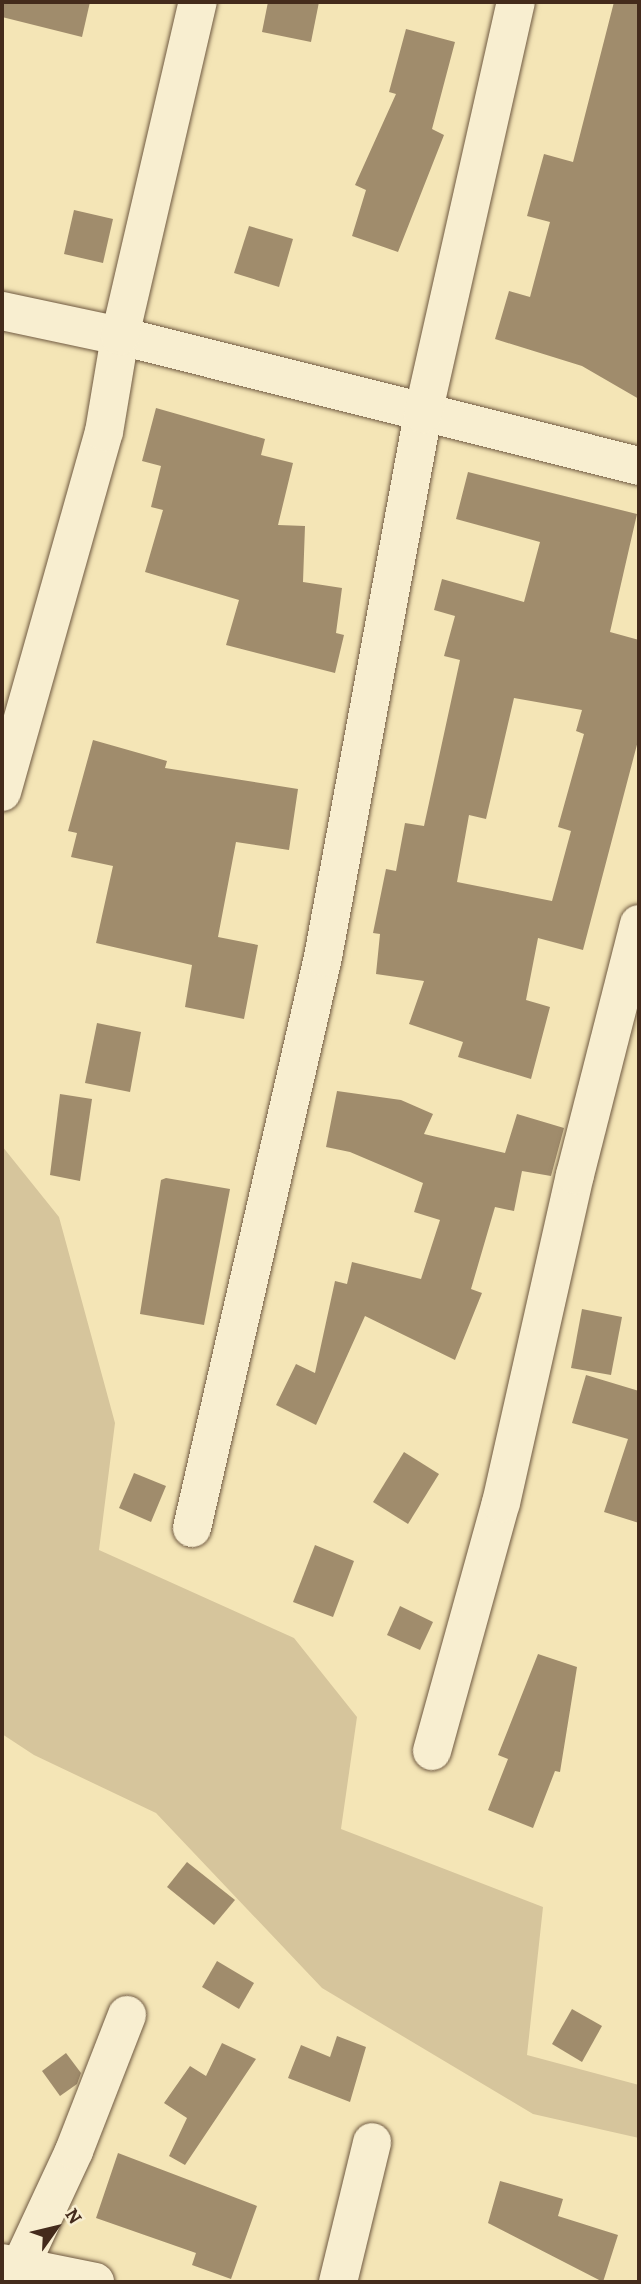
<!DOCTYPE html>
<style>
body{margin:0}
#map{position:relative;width:641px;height:2284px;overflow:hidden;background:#f4e5b6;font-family:Alegreya,serif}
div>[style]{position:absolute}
.green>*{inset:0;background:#d6c59c}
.building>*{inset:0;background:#a08c6c}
.roads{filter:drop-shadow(0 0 2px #705a42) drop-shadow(0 0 2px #705a42)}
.minor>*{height:38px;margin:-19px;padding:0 19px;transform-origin:19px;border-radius:19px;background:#f8eed0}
span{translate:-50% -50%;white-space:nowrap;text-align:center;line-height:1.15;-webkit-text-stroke:6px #f8eed0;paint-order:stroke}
.frame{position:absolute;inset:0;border:4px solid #442b1c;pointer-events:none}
.north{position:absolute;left:21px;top:2193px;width:70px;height:70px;-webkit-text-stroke:5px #f8eed0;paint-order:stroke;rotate:56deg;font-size:19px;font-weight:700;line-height:28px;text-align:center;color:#442b1c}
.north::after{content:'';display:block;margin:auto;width:24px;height:32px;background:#442b1c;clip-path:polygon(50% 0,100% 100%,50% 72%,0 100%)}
</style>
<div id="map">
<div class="green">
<i style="clip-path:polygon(2px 1146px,59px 1217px,115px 1423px,99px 1550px,294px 1638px,357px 1717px,341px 1829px,543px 1907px,527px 2055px,639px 2085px,639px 2138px,533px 2114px,322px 1988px,156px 1813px,34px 1755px,2px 1734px)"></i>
</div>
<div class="building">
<i style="clip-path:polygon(2px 2px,90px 2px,82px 37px,2px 17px)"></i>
<i style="clip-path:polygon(268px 2px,319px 2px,311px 42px,262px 32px)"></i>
<i style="clip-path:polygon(614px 2px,639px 2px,639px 399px,582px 366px,495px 339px,509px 291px,530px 297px,550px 222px,527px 216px,544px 154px,573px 162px)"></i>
<i style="clip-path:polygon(406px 29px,455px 42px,432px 129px,444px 135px,398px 252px,352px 236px,366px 190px,355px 185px,396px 94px,389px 92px)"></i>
<i style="clip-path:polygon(74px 210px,113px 219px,103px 263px,64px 254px)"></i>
<i style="clip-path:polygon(249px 226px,293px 239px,279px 287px,234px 273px)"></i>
<i style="clip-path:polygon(156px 408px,265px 439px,261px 455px,293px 463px,278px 525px,305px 526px,303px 582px,342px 588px,336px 633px,344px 635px,335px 673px,226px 645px,239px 600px,145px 572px,163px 510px,151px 507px,161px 466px,142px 461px)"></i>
<i style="clip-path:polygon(evenodd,468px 472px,637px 514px,610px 632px,639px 640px,639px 737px,583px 950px,538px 938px,526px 1000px,550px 1007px,531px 1079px,458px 1057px,463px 1042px,409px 1024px,424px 981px,376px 974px,380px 934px,373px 933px,386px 869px,396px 871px,405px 823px,424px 826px,460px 660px,444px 656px,455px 616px,434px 610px,442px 579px,524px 602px,540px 542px,456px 519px,468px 472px,514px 698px,582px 710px,576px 731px,584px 734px,558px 827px,571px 831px,552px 901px,457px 882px,469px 815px,486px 819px,514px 698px)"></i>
<i style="clip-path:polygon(93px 740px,167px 761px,165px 768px,298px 789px,289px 850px,236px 842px,218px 937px,258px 945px,244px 1019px,185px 1007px,192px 965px,96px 943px,113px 866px,71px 857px,77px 833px,68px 831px)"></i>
<i style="clip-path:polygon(97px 1023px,141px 1032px,130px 1092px,85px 1083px)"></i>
<i style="clip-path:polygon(337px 1091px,401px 1100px,433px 1114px,424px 1134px,505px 1153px,517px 1114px,564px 1128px,551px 1176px,522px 1171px,514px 1211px,495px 1207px,471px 1289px,482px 1293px,455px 1360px,365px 1316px,316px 1425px,276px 1405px,296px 1364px,315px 1373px,335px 1281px,347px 1284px,352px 1262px,421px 1279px,440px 1220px,414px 1212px,423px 1183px,350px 1152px,326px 1147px)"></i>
<i style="clip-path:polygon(60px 1094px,92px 1099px,80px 1181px,50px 1175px)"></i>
<i style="clip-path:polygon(166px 1178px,230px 1189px,204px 1325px,140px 1314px,161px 1180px)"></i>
<i style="clip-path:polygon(582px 1309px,622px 1317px,611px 1375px,571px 1368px)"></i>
<i style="clip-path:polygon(586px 1375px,639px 1391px,639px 1523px,604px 1512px,628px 1439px,572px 1423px)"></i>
<i style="clip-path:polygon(404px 1452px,439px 1474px,408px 1524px,373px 1502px)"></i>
<i style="clip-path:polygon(134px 1473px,166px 1486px,151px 1522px,119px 1508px)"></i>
<i style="clip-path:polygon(315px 1545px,354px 1561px,333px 1617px,293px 1602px)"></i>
<i style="clip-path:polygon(400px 1606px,433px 1622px,420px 1650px,387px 1635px)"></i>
<i style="clip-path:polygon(538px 1654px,577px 1667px,560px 1772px,555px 1771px,533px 1828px,488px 1810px,508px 1759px,498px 1755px)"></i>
<i style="clip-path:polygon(187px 1862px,235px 1900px,214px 1925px,167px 1887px)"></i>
<i style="clip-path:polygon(217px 1961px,254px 1983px,239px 2009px,202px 1987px)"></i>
<i style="clip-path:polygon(572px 2009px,602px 2026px,582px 2062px,552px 2044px)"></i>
<i style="clip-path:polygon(337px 2036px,366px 2047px,350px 2102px,288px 2078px,301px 2045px,330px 2057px)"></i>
<i style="clip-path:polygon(222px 2043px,256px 2059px,185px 2165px,169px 2156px,187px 2118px,164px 2103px,190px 2066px,206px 2076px)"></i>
<i style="clip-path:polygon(66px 2053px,81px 2073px,77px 2084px,60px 2096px,42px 2071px)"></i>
<i style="clip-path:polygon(118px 2153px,257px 2206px,231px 2279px,192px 2265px,196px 2253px,96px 2218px)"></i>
<i style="clip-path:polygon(500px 2181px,563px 2199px,558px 2216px,618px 2235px,603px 2282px,488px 2223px)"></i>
</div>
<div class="roads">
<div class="minor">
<i style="left:2px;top:311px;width:121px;rotate:12deg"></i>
<i style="left:120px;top:336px;width:535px;rotate:14.06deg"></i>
<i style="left:2px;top:792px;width:374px;rotate:-74.2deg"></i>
<i style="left:104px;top:432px;width:97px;rotate:-80.5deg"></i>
<i style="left:120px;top:336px;width:343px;rotate:-76.9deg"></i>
<i style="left:192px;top:1528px;width:586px;rotate:-77.08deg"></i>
<i style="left:323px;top:957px;width:552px;rotate:-79.57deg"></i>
<i style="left:423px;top:414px;width:422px;rotate:-77.3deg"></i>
<i style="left:432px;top:1751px;width:257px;rotate:-74.5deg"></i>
<i style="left:501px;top:1503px;width:336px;rotate:-77.3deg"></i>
<i style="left:575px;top:1175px;width:259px;rotate:-75.7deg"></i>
<i style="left:2px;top:2263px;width:95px;rotate:11.5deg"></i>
<i style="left:13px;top:2282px;width:145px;rotate:-65deg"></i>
<i style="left:74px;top:2151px;width:146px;rotate:-68.7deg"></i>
<i style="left:338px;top:2282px;width:144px;rotate:-76.3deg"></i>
</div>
</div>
<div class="frame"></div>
<div class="north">N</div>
</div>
